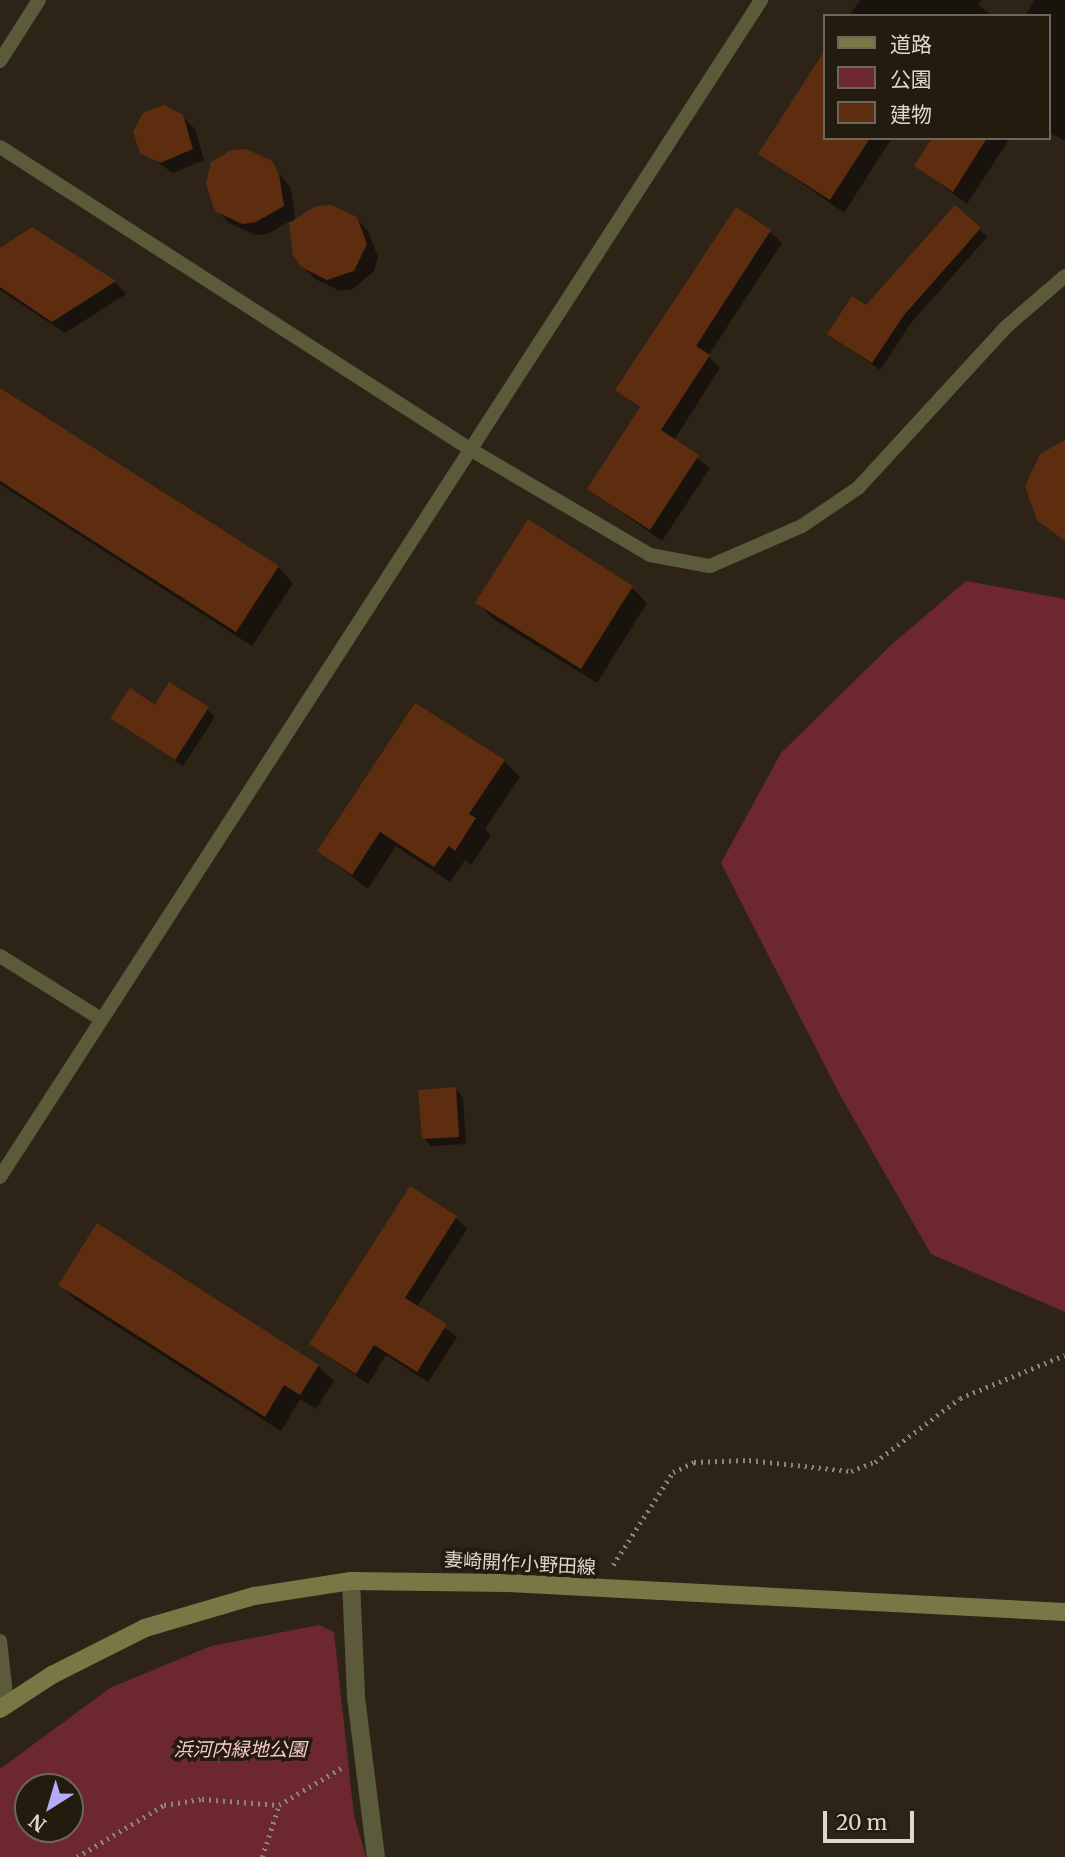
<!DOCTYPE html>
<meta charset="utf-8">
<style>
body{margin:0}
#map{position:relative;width:1065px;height:1857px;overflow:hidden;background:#2d2417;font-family:Merriweather,"Noto Sans JP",serif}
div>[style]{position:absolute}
.green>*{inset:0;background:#6c282e}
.shadow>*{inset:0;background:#0007}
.building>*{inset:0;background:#5e2d10}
.path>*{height:4.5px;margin-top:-2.25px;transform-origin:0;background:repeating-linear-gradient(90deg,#8c857a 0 2px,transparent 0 7px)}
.service>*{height:14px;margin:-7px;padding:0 7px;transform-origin:7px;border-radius:7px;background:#5b5b3c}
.minor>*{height:18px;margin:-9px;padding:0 9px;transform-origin:9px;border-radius:9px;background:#5b5b3c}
.secondary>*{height:18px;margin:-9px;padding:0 9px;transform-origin:9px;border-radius:9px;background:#787846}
span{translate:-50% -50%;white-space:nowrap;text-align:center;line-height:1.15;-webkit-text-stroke:7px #231b0e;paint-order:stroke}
.street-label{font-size:19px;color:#ddd7ce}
.park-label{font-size:19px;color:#f7c8c9;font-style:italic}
.legend{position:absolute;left:823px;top:14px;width:228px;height:126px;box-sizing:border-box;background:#231b0e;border:2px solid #6d665b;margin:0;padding:9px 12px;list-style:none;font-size:21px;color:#ddd7ce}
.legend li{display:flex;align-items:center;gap:14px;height:35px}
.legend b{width:35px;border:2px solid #6d665b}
.north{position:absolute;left:14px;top:1773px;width:70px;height:70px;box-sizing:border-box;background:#231b0e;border:2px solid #6d665b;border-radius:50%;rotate:217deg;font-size:19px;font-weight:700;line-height:28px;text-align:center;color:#ddd7ce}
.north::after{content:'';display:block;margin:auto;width:24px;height:32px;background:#b3acf9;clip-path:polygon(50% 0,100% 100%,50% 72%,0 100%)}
.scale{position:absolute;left:823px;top:1811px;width:91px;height:32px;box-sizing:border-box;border:4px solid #ddd7ce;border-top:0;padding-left:9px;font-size:21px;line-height:24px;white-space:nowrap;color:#ddd7ce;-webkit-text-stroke:5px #231b0e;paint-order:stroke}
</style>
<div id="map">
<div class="green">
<i style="clip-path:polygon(966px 581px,1065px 599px,1065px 1312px,931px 1254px,839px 1093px,721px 863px,781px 753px,891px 645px)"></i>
<i style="clip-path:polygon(evenodd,319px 1625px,334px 1632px,354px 1816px,366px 1857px,0 1857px,0 1769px,110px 1688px,211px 1646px,319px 1625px,70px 1787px,70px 1829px,28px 1829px,28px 1787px,70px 1787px)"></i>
</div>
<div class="shadow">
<i style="clip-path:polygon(860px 0,981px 0,978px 5px,993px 16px,849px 16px)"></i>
<i style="clip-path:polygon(1035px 0,1065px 0,1065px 141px,1049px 132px,1049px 16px,1025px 16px)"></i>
<i style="clip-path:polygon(825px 53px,825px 138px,892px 138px,844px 213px,761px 154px)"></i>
<i style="clip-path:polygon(182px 116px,195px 129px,204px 160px,173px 173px,142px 152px)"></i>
<i style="clip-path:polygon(934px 138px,1010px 138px,967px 204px,916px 166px)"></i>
<i style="clip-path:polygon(271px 163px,291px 188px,295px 221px,356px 218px,368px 231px,378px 257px,374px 271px,353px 289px,340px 291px,315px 279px,302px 266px,295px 254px,290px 221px,268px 234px,255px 235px,229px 223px,217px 210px)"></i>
<i style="clip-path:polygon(32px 229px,115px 282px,126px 294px,65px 333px,0 290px,0 250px)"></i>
<i style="clip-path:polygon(980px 229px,987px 237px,911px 323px,880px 370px,829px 334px)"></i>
<i style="clip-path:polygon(770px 232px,782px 243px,708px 356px,720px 368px,674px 440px,710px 468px,662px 541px,589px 489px,641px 409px,617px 390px)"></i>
<i style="clip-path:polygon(0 390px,278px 567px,293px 583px,252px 646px,0 484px)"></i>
<i style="clip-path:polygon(632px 588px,647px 603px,597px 683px,492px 618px,477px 602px)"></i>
<i style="clip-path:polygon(416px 705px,504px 761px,520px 777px,485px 829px,491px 835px,471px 865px,465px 860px,450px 882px,396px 846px,368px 889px,319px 851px)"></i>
<i style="clip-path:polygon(155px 707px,207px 709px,215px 717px,183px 766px,112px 718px)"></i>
<i style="clip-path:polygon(455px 1089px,463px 1097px,466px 1144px,431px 1146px,424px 1138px)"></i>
<i style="clip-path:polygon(456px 1218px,467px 1229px,417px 1307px,457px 1337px,428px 1382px,386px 1355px,368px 1384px,311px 1344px)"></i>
<i style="clip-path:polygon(98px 1226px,318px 1366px,334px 1381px,316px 1409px,300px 1399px,281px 1431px,76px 1300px,60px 1285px)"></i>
</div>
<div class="building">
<i style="clip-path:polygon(825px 50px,825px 138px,870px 138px,830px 200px,758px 154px)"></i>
<i style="clip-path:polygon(164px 105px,183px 115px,193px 149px,160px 163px,140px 153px,133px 132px,143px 113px)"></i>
<i style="clip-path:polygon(932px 138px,987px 138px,953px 192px,914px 166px)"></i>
<i style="clip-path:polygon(246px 149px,272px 161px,279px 174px,284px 206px,256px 222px,242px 224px,215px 211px,206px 184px,211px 162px,231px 150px)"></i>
<i style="clip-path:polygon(331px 205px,357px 217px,367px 244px,354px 271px,327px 280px,301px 267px,293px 255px,289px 223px,316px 206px)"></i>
<i style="clip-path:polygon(955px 205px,981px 228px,904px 315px,872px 363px,827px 334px,852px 296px,866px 305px)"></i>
<i style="clip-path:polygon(736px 207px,771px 230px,696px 346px,710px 355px,661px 430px,699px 455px,650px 530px,587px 489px,640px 407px,615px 390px)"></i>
<i style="clip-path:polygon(32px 227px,116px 281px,52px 322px,0 287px,0 248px)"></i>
<i style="clip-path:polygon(0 388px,279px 566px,236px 632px,0 481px)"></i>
<i style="clip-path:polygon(1065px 440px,1065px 541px,1037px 520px,1025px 486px,1040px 454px)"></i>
<i style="clip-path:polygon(528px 519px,633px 586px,581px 669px,475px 603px)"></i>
<i style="clip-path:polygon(169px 682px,209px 707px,175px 760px,110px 718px,130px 688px,155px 705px)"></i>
<i style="clip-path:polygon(415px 703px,505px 760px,469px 814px,476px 818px,455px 851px,449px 846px,434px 867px,380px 832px,352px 875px,317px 851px)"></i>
<i style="clip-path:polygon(456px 1087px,459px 1137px,422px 1139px,418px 1090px)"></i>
<i style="clip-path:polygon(410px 1186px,457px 1216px,405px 1298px,447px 1324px,417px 1372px,374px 1345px,356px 1374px,309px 1344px)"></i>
<i style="clip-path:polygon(97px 1223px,319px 1365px,300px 1395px,284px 1385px,265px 1417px,58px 1285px)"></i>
</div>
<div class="path">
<i style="left:613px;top:1565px;width:111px;rotate:-57.2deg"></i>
<i style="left:673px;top:1472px;width:23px;rotate:-25deg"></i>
<i style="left:694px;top:1462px;width:55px;rotate:-2.1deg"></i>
<i style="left:749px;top:1460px;width:103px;rotate:6.2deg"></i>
<i style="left:851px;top:1471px;width:26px;rotate:-21deg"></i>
<i style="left:875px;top:1462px;width:106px;rotate:-37deg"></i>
<i style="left:960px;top:1398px;width:113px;rotate:-22.3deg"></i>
<i style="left:77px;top:1857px;width:101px;rotate:-30.9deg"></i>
<i style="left:164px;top:1805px;width:38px;rotate:-9deg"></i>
<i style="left:202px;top:1799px;width:77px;rotate:4.5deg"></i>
<i style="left:279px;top:1805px;width:72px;rotate:-30.8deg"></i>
<i style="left:262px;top:1857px;width:55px;rotate:-71.9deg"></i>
</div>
<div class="service">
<i style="left:0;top:61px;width:72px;rotate:-57.4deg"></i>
<i style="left:0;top:147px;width:562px;rotate:32.73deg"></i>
<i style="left:473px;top:451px;width:205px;rotate:30.4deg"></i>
<i style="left:650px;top:555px;width:61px;rotate:10.4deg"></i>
<i style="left:710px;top:566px;width:100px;rotate:-23.5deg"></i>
<i style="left:802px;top:526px;width:68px;rotate:-34.2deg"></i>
<i style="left:858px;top:488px;width:219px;rotate:-47.4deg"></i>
<i style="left:1006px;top:327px;width:78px;rotate:-40.8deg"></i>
<i style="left:0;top:956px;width:119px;rotate:32deg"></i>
<i style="left:0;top:1177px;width:1402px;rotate:-57.11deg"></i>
<i style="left:0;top:1641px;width:62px;rotate:83.6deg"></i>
</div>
<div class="minor">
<i style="left:351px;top:1581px;width:116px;rotate:87.5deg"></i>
<i style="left:356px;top:1697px;width:161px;rotate:82.9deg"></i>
</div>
<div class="secondary">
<i style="left:0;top:1709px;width:62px;rotate:-33.2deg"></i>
<i style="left:52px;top:1675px;width:104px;rotate:-26.8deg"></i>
<i style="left:145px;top:1628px;width:114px;rotate:-16.4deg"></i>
<i style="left:254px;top:1596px;width:98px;rotate:-8.8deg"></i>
<i style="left:351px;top:1581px;width:156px;rotate:0.7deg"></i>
<i style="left:507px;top:1583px;width:559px;rotate:2.98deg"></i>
</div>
<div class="street-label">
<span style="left:520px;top:1564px;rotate:3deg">妻崎開作小野田線</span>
</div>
<div class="park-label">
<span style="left:240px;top:1750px">浜河内緑地公園</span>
</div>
<ul class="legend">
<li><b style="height:9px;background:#787846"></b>道路</li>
<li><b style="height:19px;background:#6c282e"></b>公園</li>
<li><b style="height:19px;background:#5e2d10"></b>建物</li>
</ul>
<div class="north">N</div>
<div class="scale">20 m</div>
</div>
